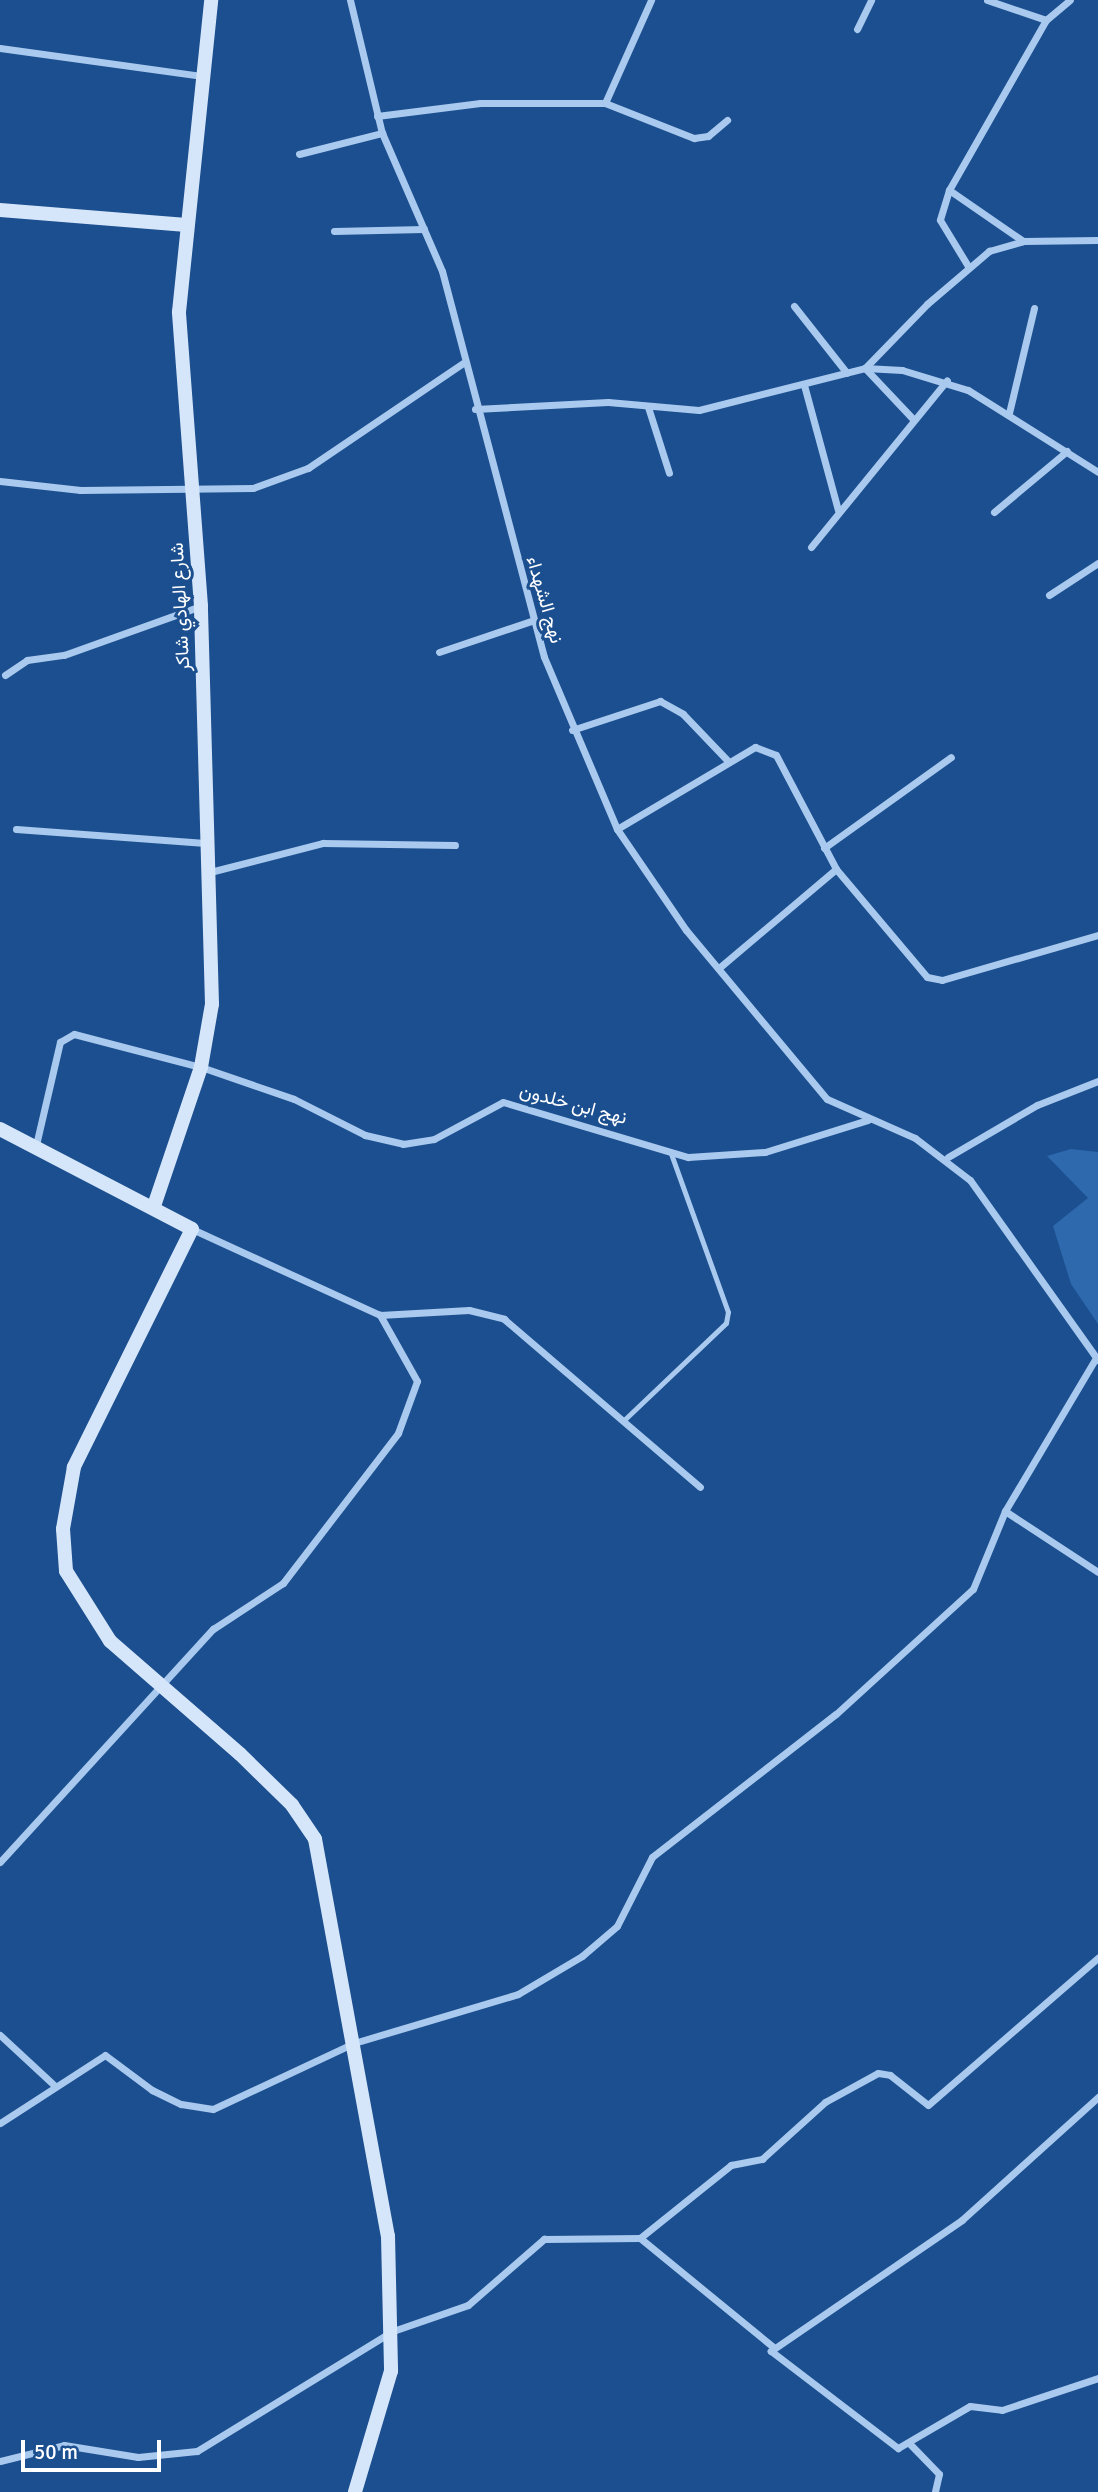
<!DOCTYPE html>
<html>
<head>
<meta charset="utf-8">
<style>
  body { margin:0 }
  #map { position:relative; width:1098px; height:2492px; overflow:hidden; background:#1b4f8f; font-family:Signika,Vazirmatn,sans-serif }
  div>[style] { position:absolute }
  .green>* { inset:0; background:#2e69ad }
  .lane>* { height:5px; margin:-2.5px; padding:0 2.5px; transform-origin:2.5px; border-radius:2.5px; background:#a9c9ee }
  .street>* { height:7px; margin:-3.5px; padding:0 3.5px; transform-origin:3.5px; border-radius:3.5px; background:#a9c9ee }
  .secondary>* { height:14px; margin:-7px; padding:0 7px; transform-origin:7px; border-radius:7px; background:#d6e6fa }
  span { translate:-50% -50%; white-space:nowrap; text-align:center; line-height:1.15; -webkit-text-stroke:6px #1b4f8f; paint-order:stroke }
  .street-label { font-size:19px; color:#fff }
  .scale { position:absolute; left:21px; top:2440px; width:140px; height:32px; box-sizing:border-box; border:4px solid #fff; border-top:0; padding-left:9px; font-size:21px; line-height:24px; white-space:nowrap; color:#fff; -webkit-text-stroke:5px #1b4f8f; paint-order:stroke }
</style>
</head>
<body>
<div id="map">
  <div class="green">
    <i style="clip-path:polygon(1071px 1149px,1098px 1152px,1098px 1324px,1071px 1284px,1053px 1226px,1088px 1198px,1047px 1156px)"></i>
  </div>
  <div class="lane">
    <i style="left:623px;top:1421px;width:142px;rotate:-43.6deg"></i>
    <i style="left:726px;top:1323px;width:11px;rotate:-80deg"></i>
    <i style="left:728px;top:1312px;width:171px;rotate:-109.8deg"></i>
  </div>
  <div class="street">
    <i style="left:350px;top:0;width:137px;rotate:76.5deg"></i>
    <i style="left:382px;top:133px;width:150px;rotate:66.5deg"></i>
    <i style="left:442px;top:271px;width:399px;rotate:75.2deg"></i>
    <i style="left:544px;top:657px;width:187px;rotate:67deg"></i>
    <i style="left:617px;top:829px;width:122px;rotate:55.7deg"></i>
    <i style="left:686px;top:930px;width:220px;rotate:50.2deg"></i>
    <i style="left:827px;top:1099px;width:96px;rotate:23.9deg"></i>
    <i style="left:915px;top:1138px;width:69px;rotate:37.4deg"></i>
    <i style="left:970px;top:1180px;width:221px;rotate:54.6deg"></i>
    <i style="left:987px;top:0;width:62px;rotate:18.7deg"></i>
    <i style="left:857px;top:29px;width:32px;rotate:-64deg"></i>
    <i style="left:0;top:48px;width:203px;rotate:7.9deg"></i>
    <i style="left:605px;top:103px;width:96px;rotate:21.5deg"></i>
    <i style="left:694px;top:138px;width:14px;rotate:-8deg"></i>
    <i style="left:708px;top:136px;width:25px;rotate:-40deg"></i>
    <i style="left:377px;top:116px;width:104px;rotate:-7.2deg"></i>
    <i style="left:480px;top:103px;width:125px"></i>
    <i style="left:605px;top:103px;width:113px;rotate:-65.9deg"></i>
    <i style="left:299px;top:154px;width:86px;rotate:-14.2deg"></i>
    <i style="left:949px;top:190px;width:31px;rotate:107deg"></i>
    <i style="left:940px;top:220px;width:54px;rotate:58.7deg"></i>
    <i style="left:334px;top:231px;width:90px;rotate:-1.3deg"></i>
    <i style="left:1023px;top:241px;width:90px;rotate:-145.4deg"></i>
    <i style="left:949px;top:190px;width:196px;rotate:-60.3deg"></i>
    <i style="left:1046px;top:20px;width:31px;rotate:-40deg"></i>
    <i style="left:794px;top:306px;width:85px;rotate:51.7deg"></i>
    <i style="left:804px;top:385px;width:130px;rotate:74.8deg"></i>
    <i style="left:648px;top:407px;width:69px;rotate:72.3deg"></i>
    <i style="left:475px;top:409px;width:133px;rotate:-3deg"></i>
    <i style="left:608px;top:402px;width:91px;rotate:5deg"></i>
    <i style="left:699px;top:410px;width:171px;rotate:-14.2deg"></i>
    <i style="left:865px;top:368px;width:37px;rotate:3deg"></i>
    <i style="left:902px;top:370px;width:69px;rotate:16.9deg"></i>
    <i style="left:968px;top:390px;width:154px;rotate:32.2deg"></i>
    <i style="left:1009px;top:413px;width:108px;rotate:-76.6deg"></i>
    <i style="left:913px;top:419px;width:70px;rotate:-133.3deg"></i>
    <i style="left:865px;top:368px;width:89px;rotate:-45.9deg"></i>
    <i style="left:927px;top:304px;width:82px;rotate:-40.5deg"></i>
    <i style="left:989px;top:251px;width:35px;rotate:-16deg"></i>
    <i style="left:1023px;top:241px;width:75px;rotate:-0.8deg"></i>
    <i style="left:0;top:481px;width:81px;rotate:6.4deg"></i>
    <i style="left:80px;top:490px;width:173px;rotate:-0.7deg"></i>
    <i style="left:253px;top:488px;width:59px;rotate:-20deg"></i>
    <i style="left:308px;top:468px;width:187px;rotate:-34.1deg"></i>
    <i style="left:994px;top:512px;width:95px;rotate:-39.9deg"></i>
    <i style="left:811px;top:547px;width:215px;rotate:-50.8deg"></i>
    <i style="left:1049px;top:595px;width:59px;rotate:-33.1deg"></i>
    <i style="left:439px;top:652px;width:100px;rotate:-18.6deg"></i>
    <i style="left:5px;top:675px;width:27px;rotate:-34deg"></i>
    <i style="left:27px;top:660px;width:37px;rotate:-8deg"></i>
    <i style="left:64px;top:655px;width:145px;rotate:-19.7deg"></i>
    <i style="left:572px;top:730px;width:93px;rotate:-18.2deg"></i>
    <i style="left:660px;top:701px;width:26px;rotate:29deg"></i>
    <i style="left:683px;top:714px;width:64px;rotate:46.3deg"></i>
    <i style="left:16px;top:829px;width:193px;rotate:4.2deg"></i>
    <i style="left:617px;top:829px;width:161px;rotate:-30.7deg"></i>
    <i style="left:755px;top:747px;width:22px;rotate:21deg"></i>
    <i style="left:776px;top:755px;width:129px;rotate:62.2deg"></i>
    <i style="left:836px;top:869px;width:153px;rotate:139.8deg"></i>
    <i style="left:824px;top:848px;width:156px;rotate:-35.6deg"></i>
    <i style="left:836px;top:869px;width:141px;rotate:49.9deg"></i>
    <i style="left:927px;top:977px;width:15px;rotate:11deg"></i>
    <i style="left:942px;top:980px;width:162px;rotate:-16.1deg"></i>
    <i style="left:210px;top:872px;width:117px;rotate:-14.4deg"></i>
    <i style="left:323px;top:843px;width:132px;rotate:0.9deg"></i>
    <i style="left:36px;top:1145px;width:106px;rotate:-76.9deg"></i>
    <i style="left:60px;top:1042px;width:16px;rotate:-30deg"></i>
    <i style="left:74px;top:1034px;width:131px;rotate:14.6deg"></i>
    <i style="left:201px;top:1067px;width:98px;rotate:19deg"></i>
    <i style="left:294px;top:1099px;width:80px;rotate:26.9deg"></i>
    <i style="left:365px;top:1135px;width:39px;rotate:13deg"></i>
    <i style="left:403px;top:1144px;width:31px;rotate:-9deg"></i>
    <i style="left:434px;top:1139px;width:78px;rotate:-28.2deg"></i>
    <i style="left:503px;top:1102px;width:193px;rotate:16.6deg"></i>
    <i style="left:688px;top:1157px;width:77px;rotate:-3.7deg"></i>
    <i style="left:765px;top:1152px;width:108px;rotate:-17.3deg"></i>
    <i style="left:948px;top:1157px;width:103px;rotate:-30.3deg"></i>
    <i style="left:1037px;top:1105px;width:66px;rotate:-21.5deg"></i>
    <i style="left:192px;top:1229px;width:207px;rotate:24.6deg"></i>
    <i style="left:380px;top:1315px;width:89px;rotate:-3.2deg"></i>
    <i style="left:469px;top:1310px;width:36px;rotate:14deg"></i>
    <i style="left:504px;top:1319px;width:258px;rotate:40.6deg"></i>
    <i style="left:1005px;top:1511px;width:111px;rotate:33.3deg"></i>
    <i style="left:0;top:1862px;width:316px;rotate:-47.6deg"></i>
    <i style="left:213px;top:1629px;width:84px;rotate:-33.3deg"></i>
    <i style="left:283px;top:1583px;width:189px;rotate:-52.5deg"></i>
    <i style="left:398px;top:1433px;width:55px;rotate:-69.9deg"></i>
    <i style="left:417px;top:1381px;width:76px;rotate:-119.3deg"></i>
    <i style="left:0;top:2035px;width:75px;rotate:42.8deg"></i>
    <i style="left:1098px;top:2097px;width:183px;rotate:137.9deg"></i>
    <i style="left:962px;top:2220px;width:232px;rotate:145.6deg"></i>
    <i style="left:771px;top:2351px;width:160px;rotate:37.4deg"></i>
    <i style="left:898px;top:2448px;width:83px;rotate:-30.3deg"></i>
    <i style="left:970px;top:2406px;width:32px;rotate:7deg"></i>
    <i style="left:1002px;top:2410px;width:101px;rotate:-18.4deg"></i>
    <i style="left:0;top:2123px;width:125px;rotate:-32.9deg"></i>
    <i style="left:105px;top:2055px;width:59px;rotate:36.7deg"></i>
    <i style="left:152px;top:2090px;width:32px;rotate:26deg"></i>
    <i style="left:181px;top:2104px;width:32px;rotate:9deg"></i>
    <i style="left:213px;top:2109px;width:156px;rotate:-25.1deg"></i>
    <i style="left:354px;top:2043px;width:171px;rotate:-16.6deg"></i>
    <i style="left:518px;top:1994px;width:74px;rotate:-30.7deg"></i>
    <i style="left:582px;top:1956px;width:46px;rotate:-40.6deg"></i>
    <i style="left:617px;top:1926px;width:77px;rotate:-63.1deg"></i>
    <i style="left:652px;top:1857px;width:233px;rotate:-37.9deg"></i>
    <i style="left:836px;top:1714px;width:185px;rotate:-42.4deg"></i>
    <i style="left:973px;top:1589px;width:84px;rotate:-67.7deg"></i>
    <i style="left:1005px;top:1511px;width:178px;rotate:-59.3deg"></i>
    <i style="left:640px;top:2238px;width:117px;rotate:-38.7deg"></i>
    <i style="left:731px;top:2165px;width:32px;rotate:-11deg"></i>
    <i style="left:762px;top:2159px;width:85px;rotate:-42.1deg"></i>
    <i style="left:825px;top:2102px;width:60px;rotate:-28.7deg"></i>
    <i style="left:878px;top:2073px;width:12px;rotate:9deg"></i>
    <i style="left:890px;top:2075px;width:48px;rotate:38.3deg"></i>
    <i style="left:928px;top:2105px;width:225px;rotate:-40.9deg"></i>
    <i style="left:909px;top:2443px;width:43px;rotate:45.9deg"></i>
    <i style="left:939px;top:2474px;width:18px;rotate:103deg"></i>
    <i style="left:0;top:2461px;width:66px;rotate:-14deg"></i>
    <i style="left:64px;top:2445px;width:75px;rotate:9.2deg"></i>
    <i style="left:138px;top:2457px;width:59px;rotate:-5.8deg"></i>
    <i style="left:197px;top:2451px;width:230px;rotate:-31.5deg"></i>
    <i style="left:393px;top:2331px;width:79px;rotate:-19.1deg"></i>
    <i style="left:468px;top:2305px;width:101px;rotate:-41deg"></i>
    <i style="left:544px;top:2239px;width:96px;rotate:-0.6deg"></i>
    <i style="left:640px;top:2238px;width:171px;rotate:39.3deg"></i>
  </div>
  <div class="secondary">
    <i style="left:0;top:210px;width:187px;rotate:4.6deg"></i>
    <i style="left:0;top:1129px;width:216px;rotate:27.5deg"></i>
    <i style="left:192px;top:1229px;width:266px;rotate:116.4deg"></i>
    <i style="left:74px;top:1467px;width:63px;rotate:100.1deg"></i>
    <i style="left:63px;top:1529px;width:42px;rotate:85.9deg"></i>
    <i style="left:66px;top:1571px;width:83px;rotate:57.8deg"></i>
    <i style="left:110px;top:1641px;width:172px;rotate:41deg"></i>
    <i style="left:240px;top:1754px;width:73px;rotate:44.4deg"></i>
    <i style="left:292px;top:1805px;width:41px;rotate:55.9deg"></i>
    <i style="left:315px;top:1839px;width:404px;rotate:79.6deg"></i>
    <i style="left:388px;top:2236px;width:135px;rotate:88.7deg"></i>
    <i style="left:391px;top:2371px;width:126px;rotate:106.6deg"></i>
    <i style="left:154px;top:1206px;width:147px;rotate:-71.3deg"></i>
    <i style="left:201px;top:1067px;width:64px;rotate:-80.1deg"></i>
    <i style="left:212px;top:1004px;width:398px;rotate:-91.6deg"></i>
    <i style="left:201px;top:606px;width:295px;rotate:-94.3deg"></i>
    <i style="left:179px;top:312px;width:314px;rotate:-84.1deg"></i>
  </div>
  <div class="street-label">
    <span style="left:544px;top:600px;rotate:74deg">نهج الشهداء</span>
    <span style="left:181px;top:607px;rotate:-93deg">شارع الهادي شاكر</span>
    <span style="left:573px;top:1105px;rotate:15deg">نهج ابن خلدون</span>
  </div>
  <div class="scale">50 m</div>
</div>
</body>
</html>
